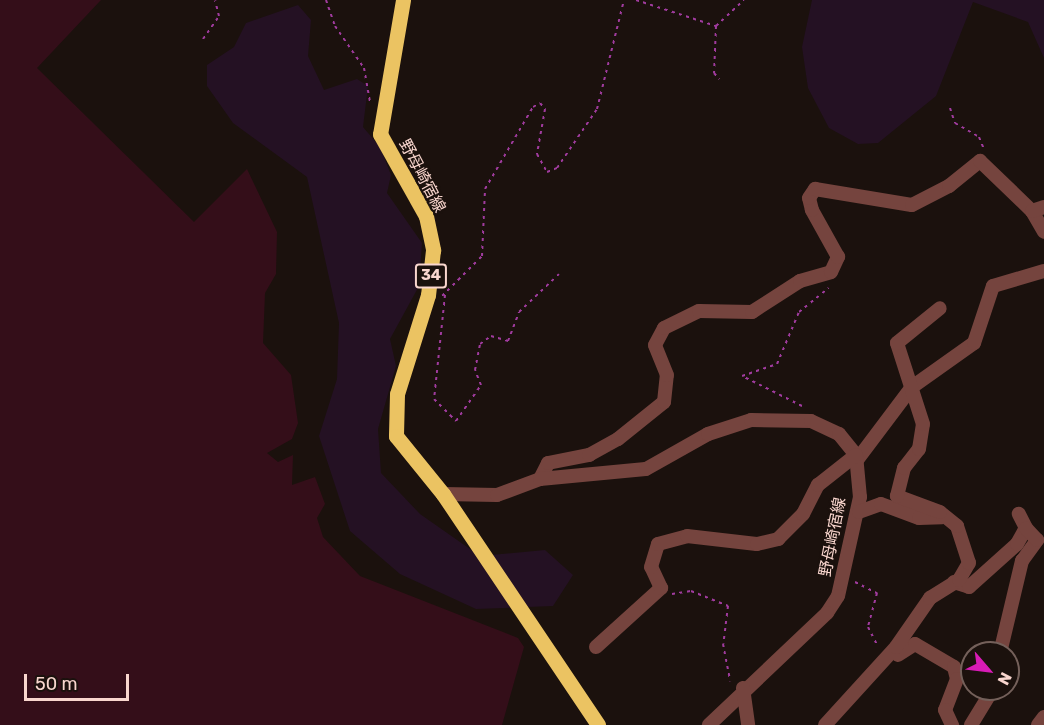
<!DOCTYPE html>
<html>
<head>
<meta charset="utf-8">
<style>
  body { margin:0 }
  #map { position:relative; width:1044px; height:725px; overflow:hidden; background:#1b110d; font-family:Rubik,"Noto Sans JP",sans-serif }
  div>[style] { position:absolute }
  .green>* { inset:0; background:#241123 }
  .water>* { inset:0; background:#340e19 }
  .path>* { height:2px; margin-top:-1px; transform-origin:0; background:repeating-linear-gradient(90deg,#a03b9e 0 3px,transparent 0 7.5px) }
  .minor>* { height:14px; margin:-7px; padding:0 7px; transform-origin:7px; border-radius:7px; background:#75443e }
  .major>* { height:15px; margin:-7.5px; padding:0 7.5px; transform-origin:7.5px; border-radius:7.5px; background:#ebc362 }
  span { translate:-50% -50%; white-space:nowrap; text-align:center; line-height:1.15; -webkit-text-stroke:4.5px #1b110d; paint-order:stroke }
  .shield-label span { padding:2px 4px; background:#1b110d; border:2px solid; border-radius:4px; -webkit-text-stroke-width:0 }
  .shield-label { font-size:15px; color:#f9d6ce; font-weight:700 }
  .street-label { font-size:16px; color:#f9d6ce }
  .north { position:absolute; left:960px; top:641px; width:60px; height:60px; box-sizing:border-box; background:#1b110d; border:2px solid #74605a; border-radius:50%; rotate:118deg; font-size:16px; font-weight:700; line-height:24px; text-align:center; color:#f9d6ce }
  .north::after { content:''; display:block; margin:auto; width:21px; height:27px; background:#d81bb6; clip-path:polygon(50% 0,100% 100%,50% 72%,0 100%) }
  .scale { position:absolute; left:24px; top:674px; width:105px; height:27px; box-sizing:border-box; border:3px solid #f9d6ce; border-top:0; padding-left:8px; font-size:18px; line-height:21px; white-space:nowrap; color:#f9d6ce; -webkit-text-stroke:4px #1b110d; paint-order:stroke }
</style>
</head>
<body>
<div id="map">
  <div class="green">
    <i style="clip-path:polygon(812px 0,1044px 0,1044px 58px,1028px 22px,973px 2px,936px 96px,878px 143px,858px 144px,829px 128px,808px 88px,802px 47px)"></i>
    <i style="clip-path:polygon(298px 5px,311px 20px,308px 56px,324px 90px,357px 79px,368px 86px,363px 127px,380px 147px,391px 175px,387px 193px,422px 243px,419px 286px,390px 339px,396px 366px,378px 429px,381px 473px,420px 514px,480px 556px,545px 550px,573px 575px,553px 606px,476px 609px,400px 574px,350px 531px,319px 436px,337px 379px,339px 323px,307px 177px,233px 123px,207px 86px,207px 65px,234px 47px,246px 23px)"></i>
  </div>
  <div class="water">
    <i style="clip-path:polygon(0 0,101px 0,37px 68px,194px 222px,247px 169px,277px 232px,276px 274px,265px 293px,263px 343px,291px 375px,298px 423px,292px 439px,267px 453px,278px 462px,293px 455px,292px 485px,315px 477px,325px 504px,317px 518px,323px 537px,360px 576px,518px 638px,524px 647px,502px 725px,0 725px)"></i>
  </div>
  <div class="path">
    <i style="left:326px;top:0;width:28px;rotate:71deg"></i>
    <i style="left:335px;top:26px;width:51px;rotate:55.4deg"></i>
    <i style="left:364px;top:68px;width:36px;rotate:80deg"></i>
    <i style="left:636px;top:0;width:84px;rotate:18deg"></i>
    <i style="left:716px;top:26px;width:38px;rotate:-43deg"></i>
    <i style="left:716px;top:26px;width:47px;rotate:92.4deg"></i>
    <i style="left:714px;top:73px;width:8px;rotate:50deg"></i>
    <i style="left:203px;top:39px;width:28px;rotate:-55deg"></i>
    <i style="left:219px;top:16px;width:16px;rotate:-104deg"></i>
    <i style="left:950px;top:108px;width:16px;rotate:72deg"></i>
    <i style="left:955px;top:123px;width:28px;rotate:30deg"></i>
    <i style="left:979px;top:137px;width:11px;rotate:68deg"></i>
    <i style="left:445px;top:295px;width:105px;rotate:96deg"></i>
    <i style="left:434px;top:399px;width:31px;rotate:45deg"></i>
    <i style="left:456px;top:421px;width:44px;rotate:-55.2deg"></i>
    <i style="left:481px;top:385px;width:16px;rotate:-112deg"></i>
    <i style="left:475px;top:370px;width:26px;rotate:-79deg"></i>
    <i style="left:480px;top:344px;width:14px;rotate:-36deg"></i>
    <i style="left:491px;top:336px;width:18px;rotate:16deg"></i>
    <i style="left:508px;top:341px;width:31px;rotate:-69deg"></i>
    <i style="left:519px;top:312px;width:55px;rotate:-43.5deg"></i>
    <i style="left:442px;top:296px;width:57px;rotate:-45deg"></i>
    <i style="left:482px;top:256px;width:67px;rotate:-87.4deg"></i>
    <i style="left:485px;top:189px;width:95px;rotate:-59.7deg"></i>
    <i style="left:533px;top:107px;width:8px;rotate:-30deg"></i>
    <i style="left:540px;top:103px;width:8px;rotate:50deg"></i>
    <i style="left:545px;top:109px;width:46px;rotate:100.1deg"></i>
    <i style="left:537px;top:154px;width:21px;rotate:61deg"></i>
    <i style="left:547px;top:172px;width:11px;rotate:-22deg"></i>
    <i style="left:557px;top:168px;width:71px;rotate:-55.9deg"></i>
    <i style="left:597px;top:109px;width:112px;rotate:-76.1deg"></i>
    <i style="left:802px;top:406px;width:67px;rotate:-153.4deg"></i>
    <i style="left:742px;top:376px;width:37px;rotate:-19deg"></i>
    <i style="left:777px;top:364px;width:56px;rotate:-67.1deg"></i>
    <i style="left:799px;top:312px;width:38px;rotate:-39deg"></i>
    <i style="left:855px;top:582px;width:25px;rotate:27deg"></i>
    <i style="left:877px;top:593px;width:35px;rotate:105deg"></i>
    <i style="left:868px;top:627px;width:22px;rotate:63deg"></i>
    <i style="left:672px;top:594px;width:19px;rotate:-9deg"></i>
    <i style="left:691px;top:591px;width:40px;rotate:22deg"></i>
    <i style="left:728px;top:606px;width:38px;rotate:97deg"></i>
    <i style="left:723px;top:644px;width:38px;rotate:79deg"></i>
  </div>
  <div class="minor">
    <i style="left:1032px;top:211px;width:24px;rotate:60deg"></i>
    <i style="left:857px;top:460px;width:91px;rotate:-53deg"></i>
    <i style="left:912px;top:387px;width:76px;rotate:-35.4deg"></i>
    <i style="left:974px;top:343px;width:60px;rotate:-71.6deg"></i>
    <i style="left:993px;top:286px;width:53px;rotate:-16.4deg"></i>
    <i style="left:540px;top:479px;width:18px;rotate:-63deg"></i>
    <i style="left:548px;top:463px;width:42px;rotate:-11deg"></i>
    <i style="left:589px;top:455px;width:33px;rotate:-29deg"></i>
    <i style="left:618px;top:439px;width:59px;rotate:-38.8deg"></i>
    <i style="left:664px;top:402px;width:27px;rotate:-84deg"></i>
    <i style="left:667px;top:375px;width:32px;rotate:-112deg"></i>
    <i style="left:655px;top:345px;width:19px;rotate:-62deg"></i>
    <i style="left:664px;top:328px;width:39px;rotate:-26deg"></i>
    <i style="left:699px;top:311px;width:53px;rotate:1.1deg"></i>
    <i style="left:752px;top:312px;width:57px;rotate:-32.9deg"></i>
    <i style="left:800px;top:281px;width:32px;rotate:-16deg"></i>
    <i style="left:831px;top:272px;width:17px;rotate:-65deg"></i>
    <i style="left:838px;top:257px;width:54px;rotate:-119deg"></i>
    <i style="left:812px;top:210px;width:12px;rotate:-104deg"></i>
    <i style="left:809px;top:198px;width:11px;rotate:-56deg"></i>
    <i style="left:815px;top:189px;width:98px;rotate:9.4deg"></i>
    <i style="left:912px;top:205px;width:42px;rotate:-27.2deg"></i>
    <i style="left:949px;top:186px;width:40px;rotate:-39deg"></i>
    <i style="left:980px;top:161px;width:72px;rotate:43.9deg"></i>
    <i style="left:1032px;top:211px;width:13px;rotate:-18deg"></i>
    <i style="left:443px;top:494px;width:54px;rotate:1.1deg"></i>
    <i style="left:497px;top:495px;width:46px;rotate:-20.4deg"></i>
    <i style="left:540px;top:479px;width:106px;rotate:-5.4deg"></i>
    <i style="left:646px;top:469px;width:71px;rotate:-29.4deg"></i>
    <i style="left:708px;top:434px;width:45px;rotate:-18deg"></i>
    <i style="left:751px;top:420px;width:60px;rotate:1deg"></i>
    <i style="left:811px;top:421px;width:31px;rotate:25deg"></i>
    <i style="left:839px;top:434px;width:27px;rotate:51deg"></i>
    <i style="left:856px;top:455px;width:42px;rotate:84.6deg"></i>
    <i style="left:860px;top:497px;width:101px;rotate:102.5deg"></i>
    <i style="left:838px;top:596px;width:20px;rotate:123deg"></i>
    <i style="left:827px;top:613px;width:163px;rotate:136.5deg"></i>
    <i style="left:859px;top:512px;width:23px;rotate:-20deg"></i>
    <i style="left:881px;top:504px;width:40px;rotate:20.2deg"></i>
    <i style="left:919px;top:518px;width:23px;rotate:-2deg"></i>
    <i style="left:954px;top:582px;width:16px;rotate:18deg"></i>
    <i style="left:969px;top:587px;width:64px;rotate:-41.9deg"></i>
    <i style="left:1017px;top:544px;width:18px;rotate:-61deg"></i>
    <i style="left:1026px;top:528px;width:16px;rotate:-117deg"></i>
    <i style="left:596px;top:647px;width:88px;rotate:-42.2deg"></i>
    <i style="left:661px;top:588px;width:23px;rotate:-115deg"></i>
    <i style="left:651px;top:567px;width:24px;rotate:-73deg"></i>
    <i style="left:658px;top:544px;width:30px;rotate:-15deg"></i>
    <i style="left:687px;top:536px;width:70px;rotate:6.5deg"></i>
    <i style="left:757px;top:544px;width:22px;rotate:-13deg"></i>
    <i style="left:778px;top:539px;width:35px;rotate:-45deg"></i>
    <i style="left:803px;top:514px;width:33px;rotate:-63deg"></i>
    <i style="left:818px;top:485px;width:48px;rotate:-38.3deg"></i>
    <i style="left:1000px;top:653px;width:95px;rotate:-76.6deg"></i>
    <i style="left:1022px;top:561px;width:26px;rotate:-54deg"></i>
    <i style="left:1037px;top:540px;width:16px;rotate:-133deg"></i>
    <i style="left:898px;top:655px;width:20px;rotate:-33deg"></i>
    <i style="left:915px;top:644px;width:45px;rotate:30.5deg"></i>
    <i style="left:954px;top:667px;width:12px;rotate:76deg"></i>
    <i style="left:957px;top:679px;width:33px;rotate:111deg"></i>
    <i style="left:945px;top:710px;width:17px;rotate:65deg"></i>
    <i style="left:743px;top:688px;width:37px;rotate:82deg"></i>
    <i style="left:825px;top:725px;width:105px;rotate:-47.7deg"></i>
    <i style="left:896px;top:647px;width:60px;rotate:-55.2deg"></i>
    <i style="left:930px;top:598px;width:34px;rotate:-32deg"></i>
    <i style="left:959px;top:580px;width:20px;rotate:-60deg"></i>
    <i style="left:969px;top:563px;width:39px;rotate:-108deg"></i>
    <i style="left:957px;top:526px;width:22px;rotate:-141deg"></i>
    <i style="left:940px;top:512px;width:46px;rotate:-159.6deg"></i>
    <i style="left:897px;top:496px;width:29px;rotate:-76deg"></i>
    <i style="left:904px;top:468px;width:24px;rotate:-52deg"></i>
    <i style="left:919px;top:449px;width:25px;rotate:-81deg"></i>
    <i style="left:923px;top:424px;width:85px;rotate:-107.8deg"></i>
    <i style="left:897px;top:343px;width:55px;rotate:-39.1deg"></i>
    <i style="left:971px;top:725px;width:42px;rotate:-58.6deg"></i>
    <i style="left:1038px;top:725px;width:10px;rotate:-53deg"></i>
  </div>
  <div class="major">
    <i style="left:403px;top:0;width:136px;rotate:99.7deg"></i>
    <i style="left:380px;top:134px;width:94px;rotate:60.7deg"></i>
    <i style="left:426px;top:216px;width:35px;rotate:78deg"></i>
    <i style="left:433px;top:250px;width:45px;rotate:96.3deg"></i>
    <i style="left:428px;top:295px;width:104px;rotate:107.4deg"></i>
    <i style="left:397px;top:394px;width:42px;rotate:91.4deg"></i>
    <i style="left:396px;top:436px;width:75px;rotate:51deg"></i>
    <i style="left:443px;top:494px;width:278px;rotate:56.1deg"></i>
  </div>
  <div class="shield-label">
    <span style="left:431px;top:276px">34</span>
  </div>
  <div class="street-label">
    <span style="left:422px;top:176px;rotate:62deg">野母崎宿線</span>
    <span style="left:833px;top:537px;rotate:-79deg">野母崎宿線</span>
  </div>
  <div class="north">N</div>
  <div class="scale">50 m</div>
</div>
</body>
</html>
